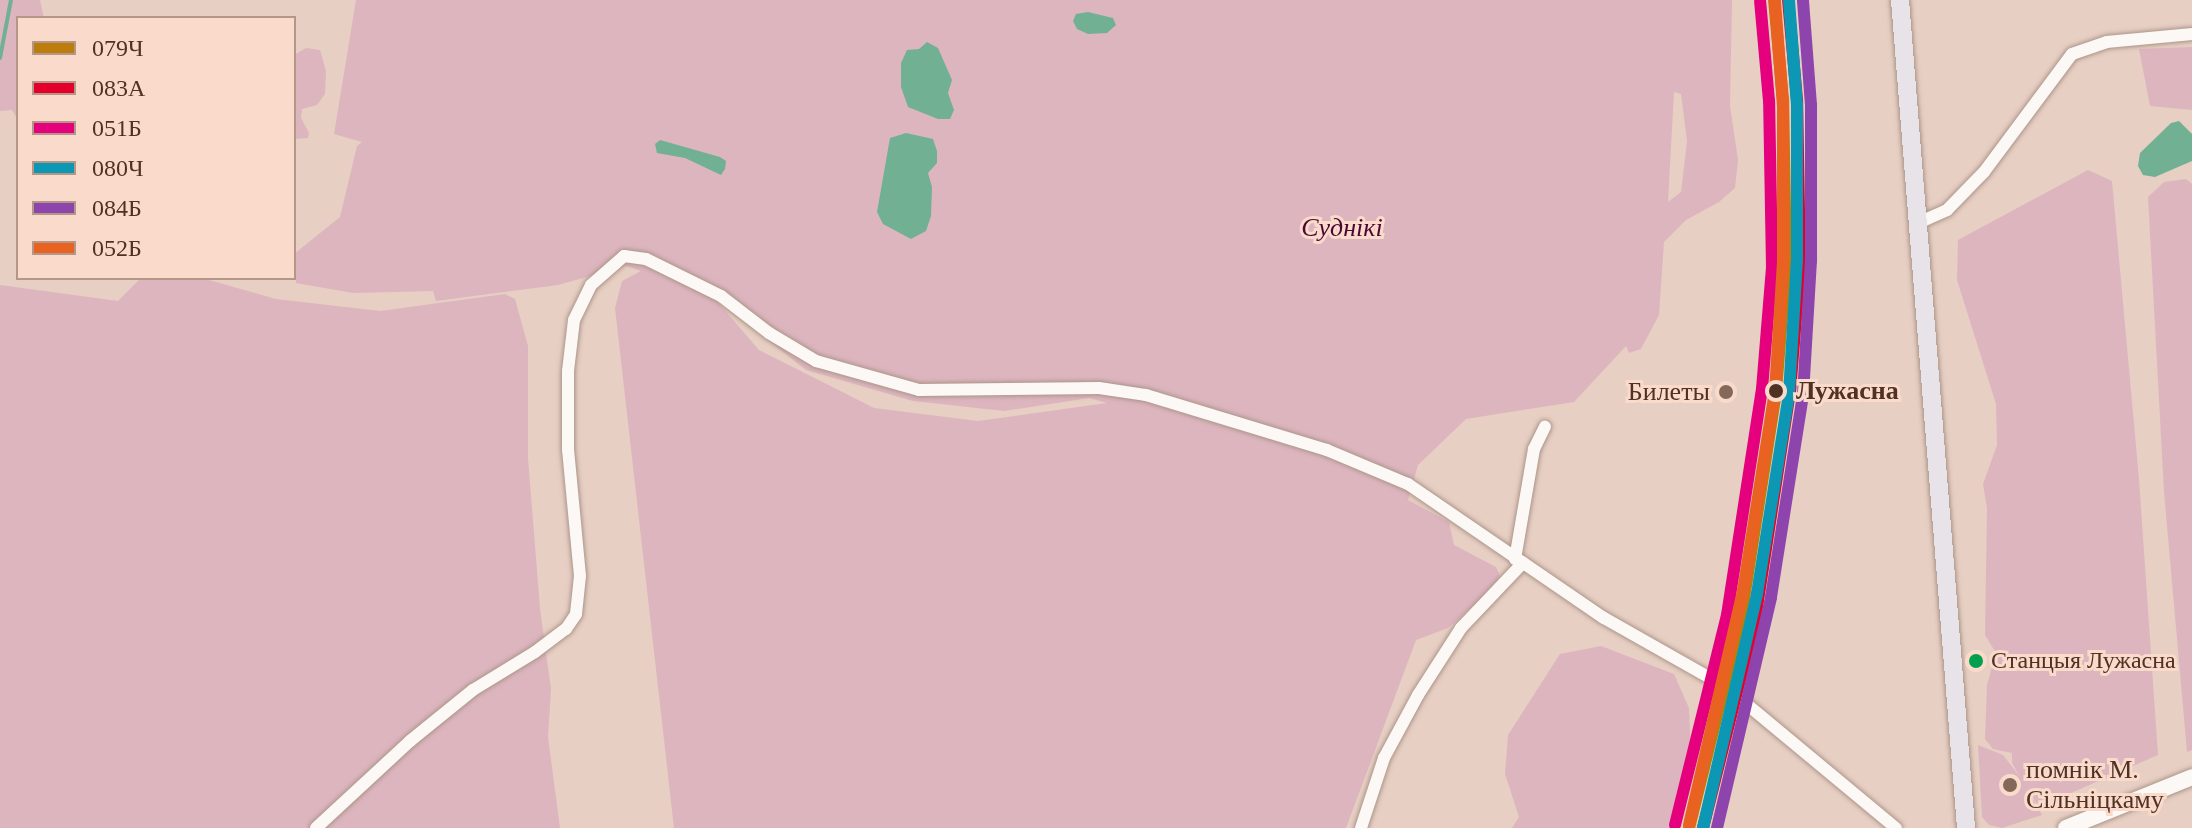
<!DOCTYPE html>
<html>
<head>
<meta charset="utf-8">
<style>
  body { margin:0 }
  #map { position:relative; width:2192px; height:828px; overflow:hidden; background:#e7cfc3; font-family:"Times New Roman",serif }
  div>[style] { position:absolute }
  .green>* { inset:0; background:#ddb5bf }
  .water>* { inset:0; background:#72b093 }
  .stream>* { height:4px; margin:-2px; padding:0 2px; transform-origin:2px; border-radius:2px; background:#72b093 }
  .roads { filter:drop-shadow(0 0 2px #ac9589) drop-shadow(0 0 2px #ac9589) }
  .minor>* { height:12px; margin:-6px; padding:0 6px; transform-origin:6px; border-radius:6px; background:#fbf8f6 }
  .secondary>* { height:16px; margin:-8px; padding:0 8px; transform-origin:8px; border-radius:8px; background:#fbf8f6 }
  .primary>* { height:18px; margin:-9px; padding:0 9px; transform-origin:9px; border-radius:9px; background:#e8e3e8 }
  .rail>* { height:7px; margin-top:-3.5px; transform-origin:0; background:repeating-linear-gradient(90deg,#f9dacb 0 12px,#c8c1bd 0 24px); box-sizing:border-box; border-block:2px solid #c8c1bd }
  .rail-1>* { height:12px; margin:-6px; padding:0 6px; transform-origin:6px; border-radius:6px; background:#bc7d0c }
  .rail-2>* { height:12px; margin:-6px; padding:0 6px; transform-origin:6px; border-radius:6px; background:#e4002b }
  .rail-3>* { height:12px; margin:-6px; padding:0 6px; transform-origin:6px; border-radius:6px; background:#e5007d }
  .rail-4>* { height:12px; margin:-6px; padding:0 6px; transform-origin:6px; border-radius:6px; background:#0c97b4 }
  .rail-5>* { height:12px; margin:-6px; padding:0 6px; transform-origin:6px; border-radius:6px; background:#8e44ad }
  .rail-6>* { height:12px; margin:-6px; padding:0 6px; transform-origin:6px; border-radius:6px; background:#ea6222 }
  .dots>* { width:22px; height:22px; translate:-50% -50%; box-sizing:border-box; border:4px solid #f9dacb; border-radius:50% }
  span { translate:-50% -50%; white-space:nowrap; text-align:center; line-height:1.15; -webkit-text-stroke:6px #f9dacb; paint-order:stroke }
  .bus-label { font-size:24px; color:#4f3223 }
  .left { translate:0 -50%; text-align:left }
  .park-label { font-size:26px; color:#4b0734; font-style:italic }
  .stop-label { font-size:26px; color:#4f3223; font-weight:700 }
  .poi-label { font-size:26px; color:#4f3223 }
  .right { translate:-100% -50%; text-align:right }
  .legend { position:absolute; left:16px; top:16px; width:280px; height:264px; box-sizing:border-box; background:#f9dacb; border:2px solid #b59788; margin:0; padding:10px 14px; list-style:none; font-size:24px; color:#4f3223 }
  .legend li { display:flex; align-items:center; gap:16px; height:40px }
  .legend b { width:40px; border:2px solid #b59788 }
</style>
</head>
<body>
<div id="map">
  <div class="green">
    <i style="clip-path:polygon(0 0,40px 0,44px 18px,18px 18px,18px 120px,12px 110px,0 111px)"></i>
    <i style="clip-path:polygon(evenodd,356px 0,1732px 0,1730px 106px,1738px 160px,1735px 188px,1719px 202px,1686px 220px,1664px 242px,1659px 315px,1641px 349px,1629px 353px,1626px 346px,1574px 402px,1466px 419px,1418px 465px,1408px 500px,1449px 522px,1454px 545px,1496px 567px,1500px 576px,1493px 588px,1448px 628px,1416px 640px,1346px 828px,674px 828px,615px 308px,622px 281px,641px 271px,626px 266px,558px 285px,436px 301px,433px 291px,353px 293px,296px 283px,294px 254px,340px 217px,357px 146px,362px 142px,334px 134px,356px 0,1674px 92px,1681px 94px,1687px 141px,1681px 192px,1668px 202px,1674px 92px,356px 0,716px 300px,806px 370px,913px 401px,1004px 411px,1089px 398px,1107px 403px,978px 421px,874px 408px,759px 350px,716px 300px)"></i>
    <i style="clip-path:polygon(2192px 47px,2192px 110px,2150px 106px,2139px 49px)"></i>
    <i style="clip-path:polygon(306px 48px,320px 50px,326px 71px,325px 94px,317px 105px,302px 109px,301px 118px,309px 133px,308px 138px,294px 139px,294px 55px)"></i>
    <i style="clip-path:polygon(2088px 170px,2112px 181px,2139px 479px,2158px 755px,2039px 807px,2026px 787px,2042px 815px,2002px 828px,1989px 825px,1982px 817px,1978px 745px,2003px 755px,2020px 777px,2012px 763px,2012px 753px,1993px 749px,1985px 739px,1987px 685px,1996px 653px,1985px 635px,1987px 508px,1983px 484px,1997px 445px,1996px 404px,1957px 280px,1958px 240px)"></i>
    <i style="clip-path:polygon(2186px 179px,2192px 184px,2192px 750px,2187px 752px,2164px 492px,2148px 197px,2164px 182px)"></i>
    <i style="clip-path:polygon(141px 278px,202px 278px,276px 299px,380px 311px,505px 294px,515px 299px,528px 346px,528px 458px,540px 608px,551px 689px,548px 737px,560px 828px,0 828px,0 285px,118px 301px)"></i>
    <i style="clip-path:polygon(1601px 646px,1674px 674px,1689px 708px,1691px 758px,1674px 828px,1512px 828px,1519px 817px,1505px 774px,1508px 735px,1560px 654px)"></i>
  </div>
  <div class="water">
    <i style="clip-path:polygon(1088px 12px,1113px 18px,1116px 25px,1107px 33px,1088px 34px,1077px 29px,1073px 21px,1076px 14px)"></i>
    <i style="clip-path:polygon(927px 42px,938px 48px,952px 80px,948px 93px,954px 110px,950px 119px,938px 119px,908px 107px,901px 87px,901px 63px,907px 50px,919px 49px)"></i>
    <i style="clip-path:polygon(2179px 121px,2192px 134px,2192px 161px,2155px 177px,2143px 175px,2138px 166px,2140px 153px,2171px 123px)"></i>
    <i style="clip-path:polygon(906px 133px,933px 139px,937px 151px,937px 163px,928px 173px,932px 187px,931px 216px,926px 231px,911px 239px,883px 224px,877px 212px,890px 138px)"></i>
    <i style="clip-path:polygon(660px 140px,720px 157px,726px 161px,725px 169px,721px 175px,685px 158px,657px 153px,655px 144px)"></i>
  </div>
  <div class="stream">
    <i style="left:0;top:58px;width:59px;rotate:-79.3deg"></i>
  </div>
  <div class="roads">
    <div class="minor">
      <i style="left:1918px;top:223px;width:32px;rotate:-24deg"></i>
      <i style="left:1947px;top:210px;width:53px;rotate:-45.8deg"></i>
      <i style="left:1984px;top:172px;width:147px;rotate:-53.3deg"></i>
      <i style="left:2072px;top:54px;width:37px;rotate:-19deg"></i>
      <i style="left:2107px;top:42px;width:85px;rotate:-5.4deg"></i>
      <i style="left:1515px;top:559px;width:112px;rotate:-80.2deg"></i>
      <i style="left:1534px;top:449px;width:25px;rotate:-64deg"></i>
      <i style="left:316px;top:828px;width:128px;rotate:-42.8deg"></i>
      <i style="left:410px;top:741px;width:81px;rotate:-39deg"></i>
      <i style="left:473px;top:690px;width:73px;rotate:-31.5deg"></i>
      <i style="left:535px;top:652px;width:39px;rotate:-37deg"></i>
      <i style="left:566px;top:629px;width:18px;rotate:-56deg"></i>
      <i style="left:576px;top:614px;width:38px;rotate:-84deg"></i>
      <i style="left:580px;top:576px;width:127px;rotate:-95.4deg"></i>
      <i style="left:568px;top:450px;width:79px;rotate:-90deg"></i>
      <i style="left:568px;top:371px;width:51px;rotate:-83.3deg"></i>
      <i style="left:574px;top:320px;width:39px;rotate:-64deg"></i>
      <i style="left:591px;top:285px;width:44px;rotate:-41.3deg"></i>
      <i style="left:624px;top:256px;width:22px;rotate:8deg"></i>
      <i style="left:646px;top:259px;width:84px;rotate:26.3deg"></i>
      <i style="left:721px;top:296px;width:61px;rotate:37.6deg"></i>
      <i style="left:769px;top:333px;width:55px;rotate:30.8deg"></i>
      <i style="left:816px;top:361px;width:107px;rotate:15.7deg"></i>
      <i style="left:919px;top:390px;width:180px;rotate:-0.6deg"></i>
      <i style="left:1099px;top:388px;width:48px;rotate:8.5deg"></i>
      <i style="left:1146px;top:395px;width:189px;rotate:16.9deg"></i>
      <i style="left:1327px;top:450px;width:88px;rotate:22.8deg"></i>
      <i style="left:1408px;top:484px;width:237px;rotate:34.4deg"></i>
      <i style="left:1604px;top:618px;width:140px;rotate:29.5deg"></i>
      <i style="left:1726px;top:687px;width:221px;rotate:39.7deg"></i>
      <i style="left:1361px;top:828px;width:74px;rotate:-71.8deg"></i>
      <i style="left:1384px;top:758px;width:72px;rotate:-61.6deg"></i>
      <i style="left:1418px;top:695px;width:80px;rotate:-57.3deg"></i>
      <i style="left:1461px;top:628px;width:90px;rotate:-46.4deg"></i>
    </div>
    <div class="secondary">
      <i style="left:2066px;top:828px;width:136px;rotate:-22deg"></i>
    </div>
    <div class="primary">
      <i style="left:1900px;top:0;width:831px;rotate:85.44deg"></i>
    </div>
  </div>
  <div class="rail">
    <i style="left:1717px;top:828px;width:256px;rotate:-76.9deg"></i>
    <i style="left:1775px;top:579px;width:181px;rotate:-81.4deg"></i>
    <i style="left:1802px;top:400px;width:157px;rotate:-86.7deg"></i>
    <i style="left:1811px;top:243px;width:191px;rotate:-90.6deg"></i>
    <i style="left:1809px;top:52px;width:52px;rotate:-97.7deg"></i>
  </div>
  <div class="rail-1">
    <i style="left:1689px;top:828px;width:216px;rotate:-76.1deg"></i>
    <i style="left:1741px;top:618px;width:230px;rotate:-81.2deg"></i>
    <i style="left:1776px;top:391px;width:124px;rotate:-85.4deg"></i>
    <i style="left:1786px;top:267px;width:167px;rotate:-91deg"></i>
    <i style="left:1783px;top:100px;width:100px;rotate:-95.1deg"></i>
  </div>
  <div class="rail-2">
    <i style="left:1703px;top:828px;width:214px;rotate:-76deg"></i>
    <i style="left:1755px;top:620px;width:231px;rotate:-81.3deg"></i>
    <i style="left:1790px;top:392px;width:125px;rotate:-85.4deg"></i>
    <i style="left:1800px;top:267px;width:167px;rotate:-91deg"></i>
    <i style="left:1797px;top:100px;width:100px;rotate:-95.1deg"></i>
  </div>
  <div class="rail-3">
    <i style="left:1675px;top:825px;width:216px;rotate:-76.1deg"></i>
    <i style="left:1727px;top:615px;width:229px;rotate:-81.2deg"></i>
    <i style="left:1762px;top:389px;width:122px;rotate:-85.3deg"></i>
    <i style="left:1772px;top:267px;width:166px;rotate:-91deg"></i>
    <i style="left:1769px;top:101px;width:100px;rotate:-95.1deg"></i>
  </div>
  <div class="rail-4">
    <i style="left:1703px;top:828px;width:240px;rotate:-77deg"></i>
    <i style="left:1757px;top:594px;width:203px;rotate:-80.9deg"></i>
    <i style="left:1789px;top:394px;width:133px;rotate:-86.6deg"></i>
    <i style="left:1797px;top:261px;width:156px;rotate:-90deg"></i>
    <i style="left:1797px;top:105px;width:105px;rotate:-94.4deg"></i>
  </div>
  <div class="rail-5">
    <i style="left:1717px;top:828px;width:237px;rotate:-76.8deg"></i>
    <i style="left:1771px;top:597px;width:205px;rotate:-81deg"></i>
    <i style="left:1803px;top:395px;width:134px;rotate:-86.6deg"></i>
    <i style="left:1811px;top:261px;width:156px;rotate:-90deg"></i>
    <i style="left:1811px;top:105px;width:105px;rotate:-94.4deg"></i>
  </div>
  <div class="rail-6">
    <i style="left:1689px;top:825px;width:240px;rotate:-77deg"></i>
    <i style="left:1743px;top:591px;width:202px;rotate:-80.9deg"></i>
    <i style="left:1775px;top:392px;width:131px;rotate:-86.5deg"></i>
    <i style="left:1783px;top:261px;width:155px;rotate:-90deg"></i>
    <i style="left:1783px;top:106px;width:105px;rotate:-94.4deg"></i>
  </div>
  <div class="dots">
    <i style="left:1776px;top:391px;background:#4f3223"></i>
    <i style="left:1726px;top:392px;background:#84695b"></i>
    <i style="left:1976px;top:661px;background:#04a04f"></i>
    <i style="left:2010px;top:785px;background:#84695b"></i>
  </div>
  <div class="bus-label">
    <span class="left" style="left:1991px;top:661px">Станцыя Лужасна</span>
  </div>
  <div class="park-label">
    <span style="left:1342px;top:228px">Суднікі</span>
  </div>
  <div class="stop-label">
    <span class="left" style="left:1796px;top:391px">Лужасна</span>
  </div>
  <div class="poi-label">
    <span class="right" style="left:1710px;top:392px">Билеты</span>
    <span class="left" style="left:2026px;top:785px">помнік М.<br>Сільніцкаму</span>
  </div>
  <ul class="legend">
  <li><b style="height:10px;background:#bc7d0c"></b>079Ч</li>
  <li><b style="height:10px;background:#e4002b"></b>083А</li>
  <li><b style="height:10px;background:#e5007d"></b>051Б</li>
  <li><b style="height:10px;background:#0c97b4"></b>080Ч</li>
  <li><b style="height:10px;background:#8e44ad"></b>084Б</li>
  <li><b style="height:10px;background:#ea6222"></b>052Б</li>
  </ul>
</div>
</body>
</html>
